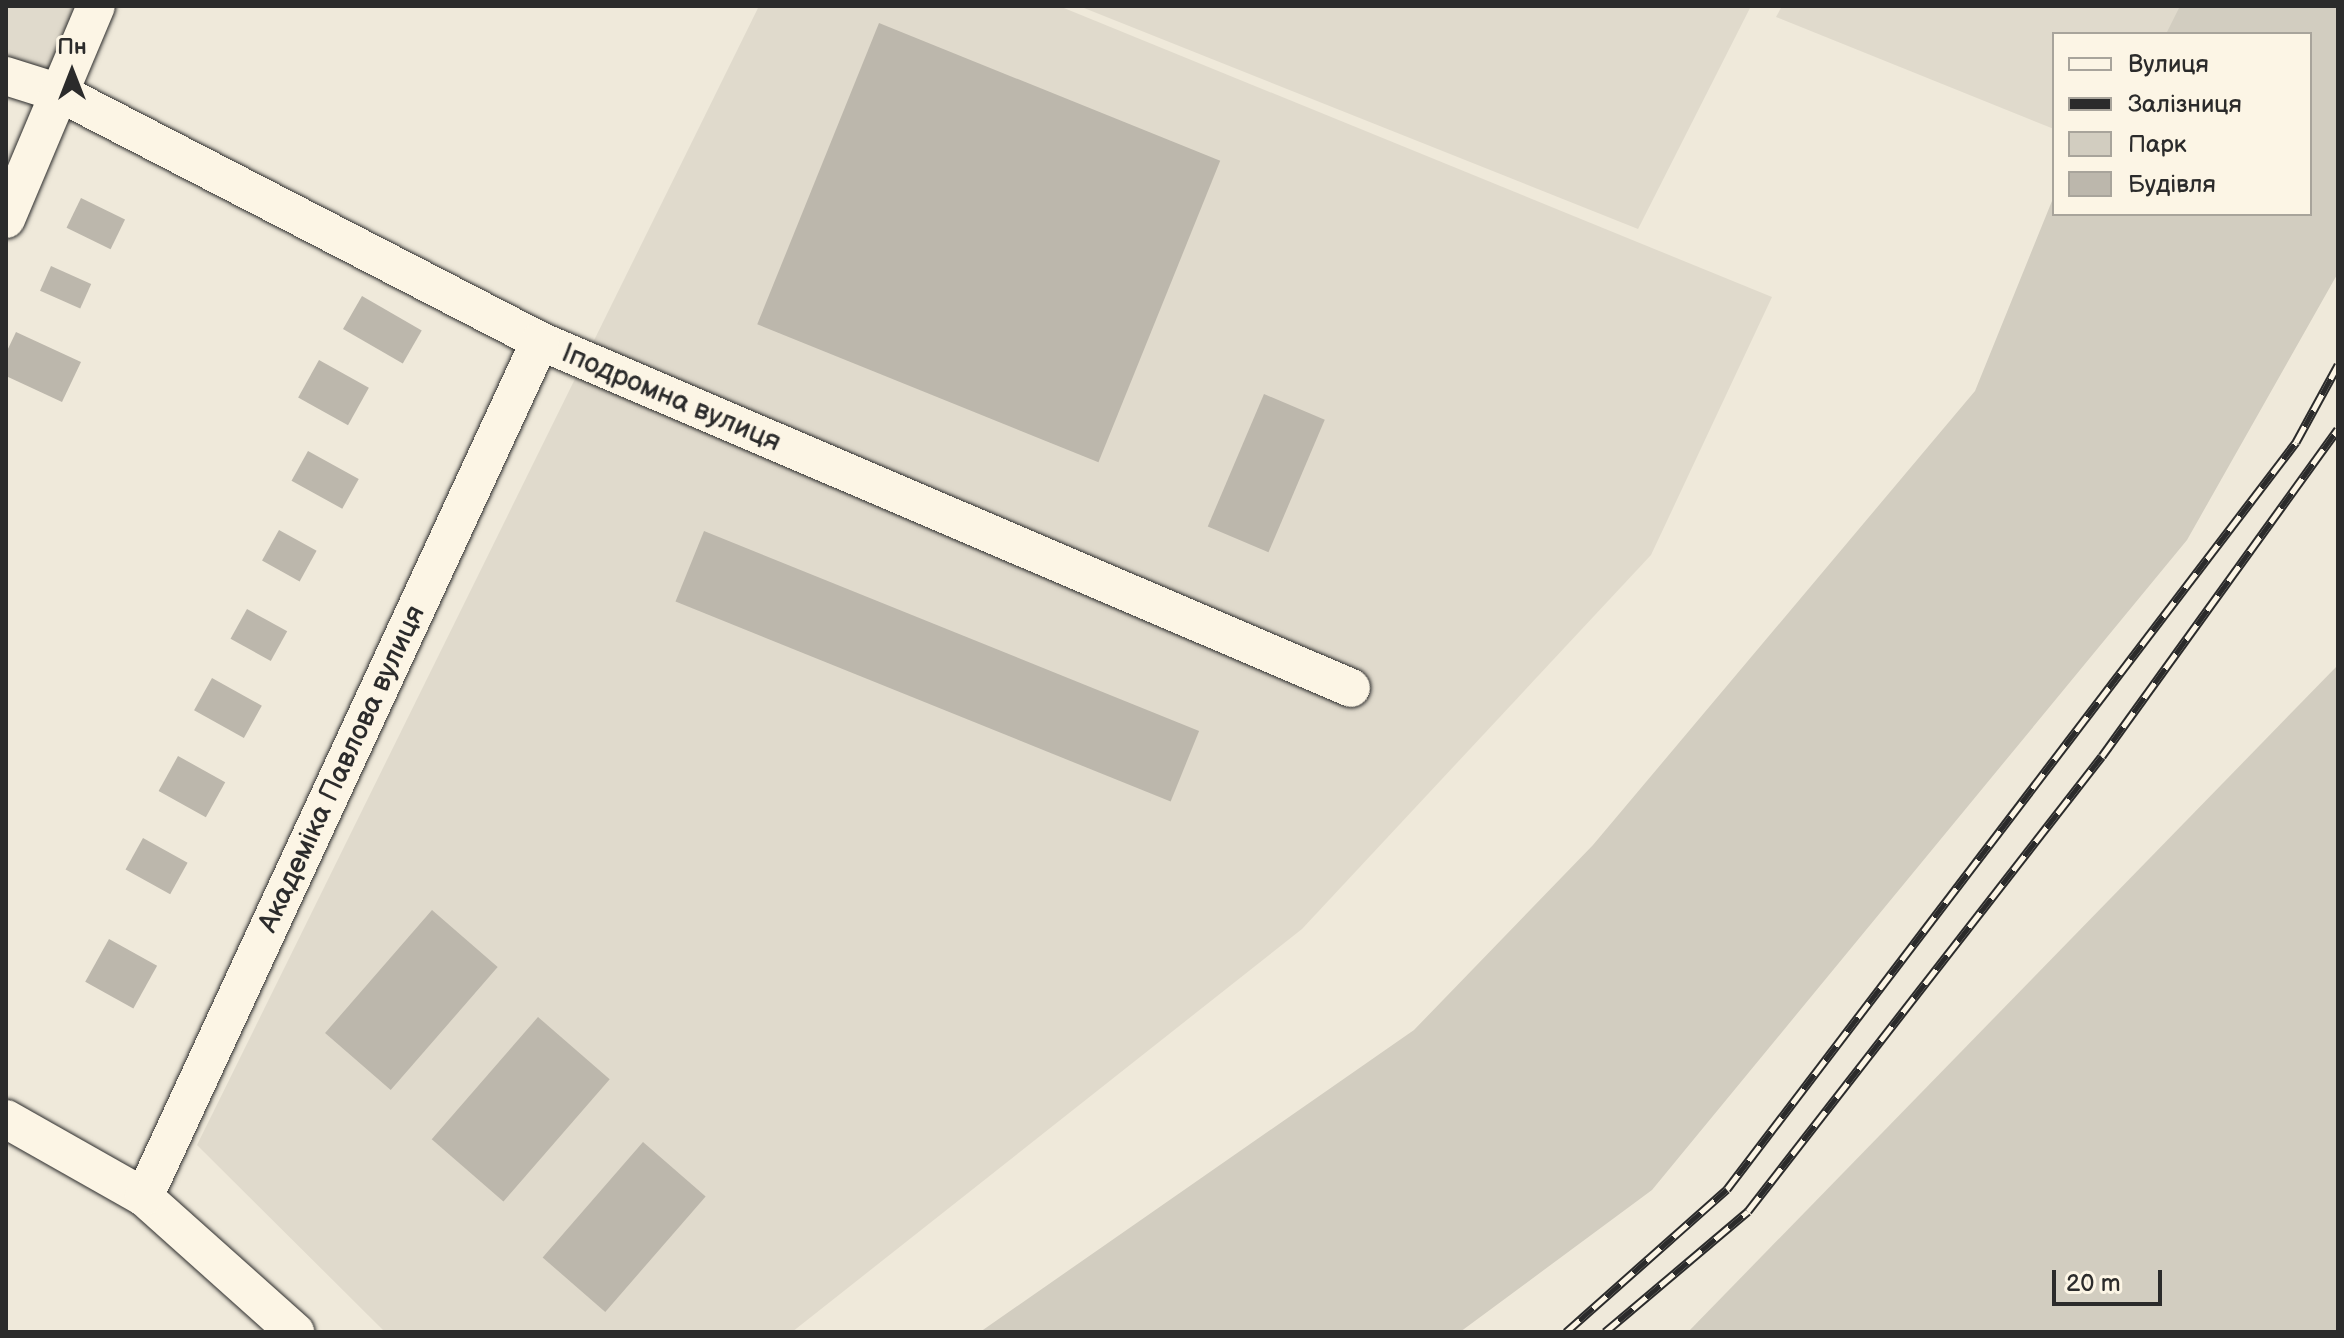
<!DOCTYPE html>
<html>
<head>
<meta charset="utf-8">
<style>
  body { margin:0 }
  #map { position:relative; width:2344px; height:1338px; overflow:hidden; background:#efe9da; font-family:"Balsamiq Sans",sans-serif }
  div>[style] { position:absolute }
  .built>* { inset:0; background:#e0dacc }
  .green>* { inset:0; background:#d2cdc0 }
  .building>* { inset:0; background:#bcb7ac; transform-origin:0 0 }
  .roads { filter:drop-shadow(0 0 2px #2b2b2b) drop-shadow(0 0 2px #2b2b2b) }
  .street>* { height:38px; margin:-19px; padding:0 19px; transform-origin:19px; border-radius:19px; background:#fcf5e5 }
  .rail>* { height:9px; margin-top:-4.5px; transform-origin:0; background:repeating-linear-gradient(90deg,#fcf5e5 0 18px,#2b2b2b 0 36px); box-sizing:border-box; border-block:2px solid #2b2b2b }
  span { translate:-50% -50%; white-space:nowrap; text-align:center; line-height:1.15; -webkit-text-stroke:7px #fcf5e5; paint-order:stroke }
  .street-label { font-size:28px; color:#2b2b2b }
  .frame { position:absolute; inset:0; border:8px solid #2b2b2b; pointer-events:none }
  .legend { position:absolute; left:2052px; top:32px; width:260px; height:184px; box-sizing:border-box; background:#fcf5e5; border:2px solid #a8a49b; margin:0; padding:10px 14px; list-style:none; font-size:24px; color:#2b2b2b }
  .legend li { display:flex; align-items:center; gap:16px; height:40px }
  .legend b { width:40px; border:2px solid #a8a49b }
  .north { position:absolute; left:32px; top:32px; width:80px; height:80px; -webkit-text-stroke:6px #fcf5e5; paint-order:stroke; rotate:0deg; font-size:22px; font-weight:700; line-height:32px; text-align:center; color:#2b2b2b }
  .north::after { content:''; display:block; margin:auto; width:28px; height:36px; background:#2b2b2b; clip-path:polygon(50% 0,100% 100%,50% 72%,0 100%) }
  .scale { position:absolute; left:2052px; top:1270px; width:110px; height:36px; box-sizing:border-box; border:4px solid #2b2b2b; border-top:0; padding-left:10px; font-size:24px; line-height:28px; white-space:nowrap; color:#2b2b2b; -webkit-text-stroke:6px #fcf5e5; paint-order:stroke }
</style>
</head>
<body>
<div id="map">
  <div class="built">
    <i style="clip-path:polygon(6px 6px,96px 6px,60px 93px,6px 76px)"></i>
    <i style="clip-path:polygon(759px 6px,1059px 6px,1772px 297px,1651px 555px,1302px 929px,792px 1332px,385px 1332px,197px 1145px)"></i>
    <i style="clip-path:polygon(1079px 6px,1751px 6px,1638px 229px)"></i>
    <i style="clip-path:polygon(1782px 6px,2189px 6px,2176px 34px,2054px 34px,2054px 129px,1776px 17px)"></i>
  </div>
  <div class="green">
    <i style="clip-path:polygon(2180px 6px,2338px 6px,2338px 273px,2187px 540px,1652px 1190px,1460px 1332px,980px 1332px,1414px 1030px,1593px 845px,1975px 391px,2054px 196px,2054px 214px,2310px 214px,2310px 34px,2166px 34px)"></i>
    <i style="clip-path:polygon(2338px 665px,2338px 1332px,1688px 1332px)"></i>
  </div>
  <div class="building">
    <i style="left:879px;top:23px;width:368px;height:325px;rotate:22deg"></i>
    <i style="left:81px;top:198px;width:49px;height:33px;rotate:26deg"></i>
    <i style="left:51px;top:266px;width:44px;height:27px;rotate:24deg"></i>
    <i style="left:362px;top:296px;width:69px;height:38px;rotate:30deg"></i>
    <i style="clip-path:polygon(16px 332px,81px 362px,62px 402px,6px 376px,6px 353px)"></i>
    <i style="left:319px;top:360px;width:57px;height:43px;rotate:29deg"></i>
    <i style="left:1264px;top:394px;width:66px;height:144px;rotate:23deg"></i>
    <i style="left:308px;top:451px;width:58px;height:34px;rotate:29deg"></i>
    <i style="left:279px;top:530px;width:43px;height:35px;rotate:29deg"></i>
    <i style="left:704px;top:531px;width:534px;height:76px;rotate:22deg"></i>
    <i style="left:247px;top:609px;width:46px;height:34px;rotate:29deg"></i>
    <i style="left:212px;top:678px;width:57px;height:37px;rotate:29deg"></i>
    <i style="left:178px;top:756px;width:54px;height:40px;rotate:29deg"></i>
    <i style="left:143px;top:838px;width:51px;height:36px;rotate:29deg"></i>
    <i style="left:432px;top:910px;width:87px;height:163px;rotate:41deg"></i>
    <i style="left:109px;top:939px;width:55px;height:49px;rotate:29deg"></i>
    <i style="left:538px;top:1017px;width:95px;height:162px;rotate:41deg"></i>
    <i style="left:643px;top:1142px;width:83px;height:153px;rotate:41deg"></i>
  </div>
  <div class="roads">
    <div class="street">
      <i style="left:6px;top:76px;width:57px;rotate:17.5deg"></i>
      <i style="left:60px;top:93px;width:540px;rotate:27.32deg"></i>
      <i style="left:540px;top:341px;width:882px;rotate:23.16deg"></i>
      <i style="left:6px;top:219px;width:231px;rotate:-67.1deg"></i>
      <i style="left:6px;top:1119px;width:159px;rotate:29.5deg"></i>
      <i style="left:144px;top:1197px;width:203px;rotate:41.8deg"></i>
      <i style="left:144px;top:1197px;width:943px;rotate:-65.17deg"></i>
    </div>
  </div>
  <div class="rail">
    <i style="left:1566px;top:1332px;width:215px;rotate:-41.6deg"></i>
    <i style="left:1727px;top:1189px;width:939px;rotate:-52.7deg"></i>
    <i style="left:2296px;top:442px;width:88px;rotate:-61.4deg"></i>
    <i style="left:1605px;top:1332px;width:187px;rotate:-40.2deg"></i>
    <i style="left:1748px;top:1211px;width:576px;rotate:-52.12deg"></i>
    <i style="left:2102px;top:756px;width:403px;rotate:-54.2deg"></i>
  </div>
  <div class="street-label">
    <span style="left:671px;top:398px;rotate:23deg">Іподромна вулиця</span>
    <span style="left:342px;top:769px;rotate:-65deg">Академіка Павлова вулиця</span>
  </div>
  <div class="frame"></div>
  <ul class="legend">
  <li><b style="height:10px;background:#fcf5e5"></b>Вулиця</li>
  <li><b style="height:10px;background:#2b2b2b"></b>Залізниця</li>
  <li><b style="height:22px;background:#d2cdc0"></b>Парк</li>
  <li><b style="height:22px;background:#bcb7ac"></b>Будівля</li>
  </ul>
  <div class="north">Пн</div>
  <div class="scale">20 m</div>
</div>
</body>
</html>
